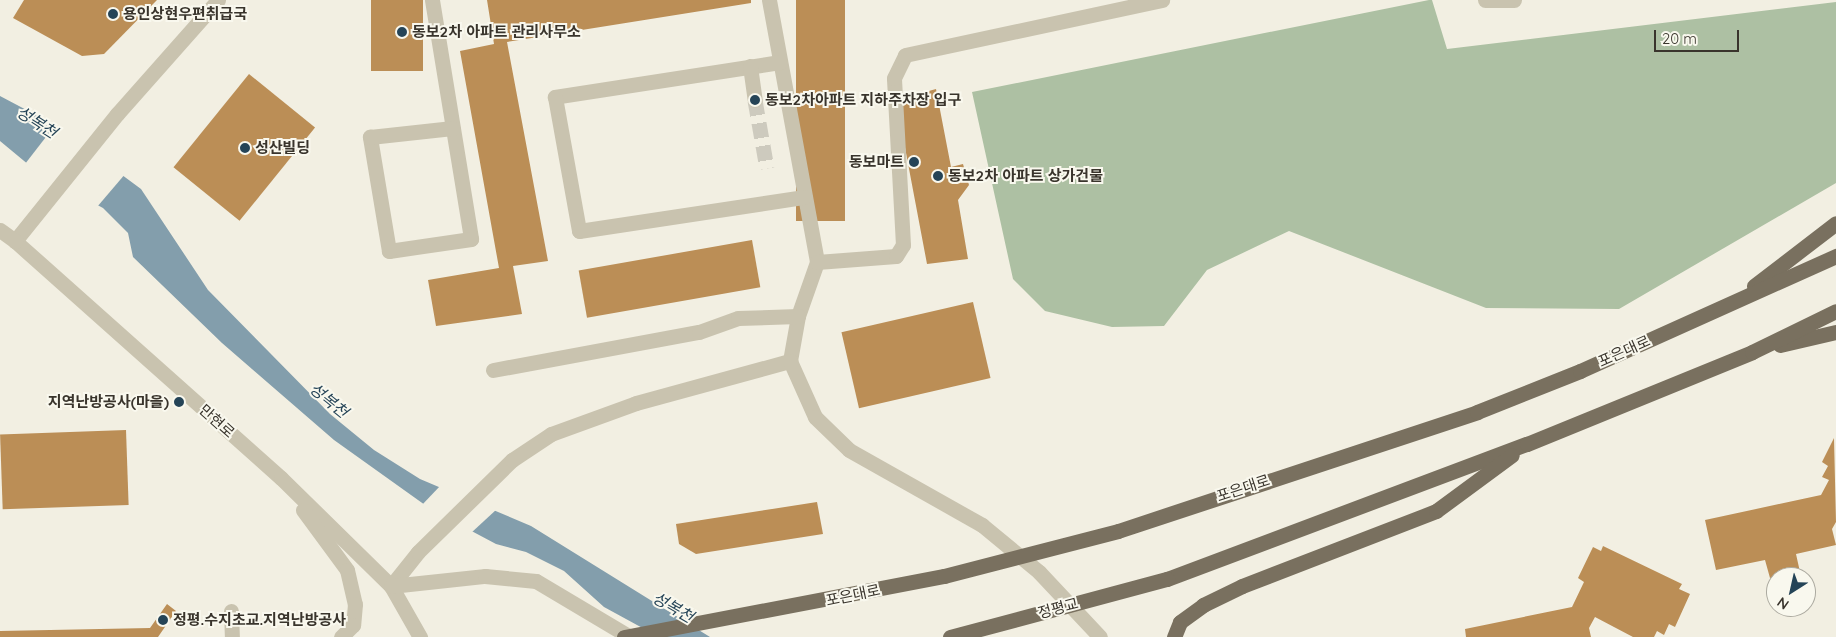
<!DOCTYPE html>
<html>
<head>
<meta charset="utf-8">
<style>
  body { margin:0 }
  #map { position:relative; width:1836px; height:637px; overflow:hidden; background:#f2efe2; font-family:Quicksand,"Noto Sans KR",sans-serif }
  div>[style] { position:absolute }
  .green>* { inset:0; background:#adc0a3 }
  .water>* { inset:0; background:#839eac }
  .pier>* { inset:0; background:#f2efe2 }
  .building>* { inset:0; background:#bb8e56; transform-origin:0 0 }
  .minor-tunnel>* { height:15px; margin-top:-7.5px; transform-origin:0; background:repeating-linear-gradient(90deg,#cdcabe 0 15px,transparent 0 23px) }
  .minor>* { height:15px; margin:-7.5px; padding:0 7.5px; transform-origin:7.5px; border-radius:7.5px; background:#c9c3af }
  .major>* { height:15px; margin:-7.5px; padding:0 7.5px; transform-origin:7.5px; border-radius:7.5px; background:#79705f }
  .major-bridge>* { height:15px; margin:-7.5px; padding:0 7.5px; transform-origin:7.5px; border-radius:7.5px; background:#79705f }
  .dots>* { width:14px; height:14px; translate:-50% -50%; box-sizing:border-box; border:2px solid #f9f8ee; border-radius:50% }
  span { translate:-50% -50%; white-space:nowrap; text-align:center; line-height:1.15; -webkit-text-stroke:4px #f9f8ee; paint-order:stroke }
  .poi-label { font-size:15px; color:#39342c; font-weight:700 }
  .left { translate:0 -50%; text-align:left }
  .right { translate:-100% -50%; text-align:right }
  .street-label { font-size:15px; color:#39342c }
  .water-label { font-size:16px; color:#254457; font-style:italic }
  .north { position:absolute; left:1766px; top:567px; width:50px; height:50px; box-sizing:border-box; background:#f9f8ee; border:1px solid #acaaa0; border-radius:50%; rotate:215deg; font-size:14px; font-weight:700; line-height:20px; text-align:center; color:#39342c }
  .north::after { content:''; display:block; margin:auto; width:18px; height:22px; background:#254457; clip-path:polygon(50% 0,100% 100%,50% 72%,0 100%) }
  .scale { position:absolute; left:1654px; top:30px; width:85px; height:22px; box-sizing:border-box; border:2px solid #39342c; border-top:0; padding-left:6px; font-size:15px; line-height:18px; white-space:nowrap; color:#39342c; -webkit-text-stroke:4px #f9f8ee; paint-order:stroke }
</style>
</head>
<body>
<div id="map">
  <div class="green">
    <i style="clip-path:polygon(1429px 0,1432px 0,1447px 49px,1836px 2px,1836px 183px,1619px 309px,1486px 308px,1289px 231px,1207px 270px,1164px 326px,1112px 327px,1045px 311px,1013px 279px,972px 92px)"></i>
  </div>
  <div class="water">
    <i style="clip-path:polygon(0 96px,53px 124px,141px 189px,208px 290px,330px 414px,374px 450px,420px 479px,531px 526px,710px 637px,659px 637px,604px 607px,564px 571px,526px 552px,496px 544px,432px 510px,334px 440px,222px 343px,133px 257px,128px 233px,103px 208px,41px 175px,0 141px)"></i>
  </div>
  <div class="pier">
    <i style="clip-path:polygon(56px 124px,126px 173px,97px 207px,39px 177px,25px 164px)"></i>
    <i style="clip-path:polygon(441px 485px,497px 509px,471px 533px,421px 506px)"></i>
  </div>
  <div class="building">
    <i style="clip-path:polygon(24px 0,157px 0,104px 54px,82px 56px,13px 18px)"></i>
    <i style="left:371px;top:0;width:52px;height:71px"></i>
    <i style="clip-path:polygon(487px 0,751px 0,751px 3px,507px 42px,548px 261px,513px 266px,522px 314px,436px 326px,428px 280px,499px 268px,460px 51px,494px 44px)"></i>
    <i style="left:796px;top:0;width:49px;height:221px"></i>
    <i style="left:249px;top:74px;width:85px;height:120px;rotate:39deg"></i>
    <i style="clip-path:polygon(936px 89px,951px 167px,963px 164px,969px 185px,958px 200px,968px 259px,927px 264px,896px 100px)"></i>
    <i style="left:752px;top:240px;width:48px;height:176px;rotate:80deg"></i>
    <i style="left:973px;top:302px;width:78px;height:135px;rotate:77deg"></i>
    <i style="left:126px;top:430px;width:75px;height:126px;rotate:88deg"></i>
    <i style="clip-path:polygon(1834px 438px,1836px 522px,1832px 529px,1836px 545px,1796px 554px,1800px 572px,1770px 578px,1765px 560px,1716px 570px,1705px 520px,1821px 495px,1829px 480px,1822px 477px,1828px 466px,1822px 462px)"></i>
    <i style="clip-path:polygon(817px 502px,823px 534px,696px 554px,679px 544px,676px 524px)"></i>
    <i style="clip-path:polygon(1603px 546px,1682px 584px,1679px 589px,1690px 594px,1675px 627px,1669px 624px,1664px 635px,1657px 631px,1654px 637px,1633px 637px,1595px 617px,1589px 628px,1591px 637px,1466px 637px,1465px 629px,1572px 607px,1584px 582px,1578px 578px,1593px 547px,1601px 551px)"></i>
    <i style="clip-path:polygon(167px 604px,176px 611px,158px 637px,0 637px,0 631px,150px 628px)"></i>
  </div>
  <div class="minor-tunnel">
    <i style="left:755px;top:100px;width:69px;rotate:80deg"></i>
  </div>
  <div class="minor">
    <i style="left:218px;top:0;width:152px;rotate:131.5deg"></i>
    <i style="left:117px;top:114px;width:163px;rotate:128.8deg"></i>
    <i style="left:15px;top:241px;width:356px;rotate:41.7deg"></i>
    <i style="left:281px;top:478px;width:154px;rotate:44.5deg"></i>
    <i style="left:391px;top:586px;width:59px;rotate:60.4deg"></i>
    <i style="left:432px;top:0;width:242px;rotate:80.7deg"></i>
    <i style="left:471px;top:239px;width:83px;rotate:171.7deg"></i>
    <i style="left:389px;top:251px;width:116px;rotate:-99.5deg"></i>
    <i style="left:370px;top:137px;width:83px;rotate:-6.2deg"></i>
    <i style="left:769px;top:0;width:266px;rotate:79.6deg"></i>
    <i style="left:817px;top:262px;width:57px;rotate:109.4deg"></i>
    <i style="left:798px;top:316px;width:46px;rotate:100.1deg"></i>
    <i style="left:1485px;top:0;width:29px"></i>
    <i style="left:780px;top:62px;width:228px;rotate:171.2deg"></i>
    <i style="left:555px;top:97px;width:136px;rotate:79.8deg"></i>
    <i style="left:579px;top:231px;width:228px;rotate:-8.6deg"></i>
    <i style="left:750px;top:66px;width:34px;rotate:82deg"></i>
    <i style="left:0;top:230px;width:19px;rotate:36deg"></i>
    <i style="left:817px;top:262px;width:79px;rotate:-4.3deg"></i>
    <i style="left:896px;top:256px;width:13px;rotate:-58deg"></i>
    <i style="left:903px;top:245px;width:167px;rotate:-93.1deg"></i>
    <i style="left:894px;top:78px;width:25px;rotate:-64deg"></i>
    <i style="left:905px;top:55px;width:263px;rotate:-12.1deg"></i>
    <i style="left:493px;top:370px;width:209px;rotate:-10.5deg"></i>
    <i style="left:699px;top:332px;width:41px;rotate:-19.7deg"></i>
    <i style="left:738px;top:318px;width:60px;rotate:-1.9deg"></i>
    <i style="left:303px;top:510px;width:74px;rotate:53.7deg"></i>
    <i style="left:347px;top:570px;width:35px;rotate:77deg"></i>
    <i style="left:355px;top:604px;width:21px;rotate:95deg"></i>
    <i style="left:353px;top:625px;width:17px;rotate:135deg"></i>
    <i style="left:391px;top:586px;width:43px;rotate:-51.5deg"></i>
    <i style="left:418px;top:552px;width:132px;rotate:-44.4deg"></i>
    <i style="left:512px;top:460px;width:47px;rotate:-33.7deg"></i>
    <i style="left:551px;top:434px;width:90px;rotate:-20deg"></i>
    <i style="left:636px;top:403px;width:160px;rotate:-15.3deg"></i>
    <i style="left:790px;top:361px;width:61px;rotate:65.9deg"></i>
    <i style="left:815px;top:417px;width:47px;rotate:44.1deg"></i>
    <i style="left:849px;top:450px;width:153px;rotate:29.4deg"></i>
    <i style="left:982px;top:525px;width:74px;rotate:39.5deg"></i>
    <i style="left:1039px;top:572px;width:89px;rotate:46.8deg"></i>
    <i style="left:391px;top:586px;width:95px;rotate:-6.1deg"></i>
    <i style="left:485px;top:576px;width:51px;rotate:5.6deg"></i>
    <i style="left:536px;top:581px;width:109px;rotate:30.8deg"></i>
    <i style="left:231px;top:611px;width:26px;rotate:88deg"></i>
  </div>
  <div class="major">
    <i style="left:1754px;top:286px;width:103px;rotate:-37.5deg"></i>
    <i style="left:1780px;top:345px;width:57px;rotate:-13.1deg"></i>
    <i style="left:1118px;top:531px;width:378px;rotate:-18.3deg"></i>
    <i style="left:1477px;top:412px;width:111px;rotate:-21.7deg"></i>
    <i style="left:1580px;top:371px;width:281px;rotate:-24.2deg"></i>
    <i style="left:1167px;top:579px;width:384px;rotate:-20.6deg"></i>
    <i style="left:1527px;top:444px;width:243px;rotate:-22.2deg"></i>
    <i style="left:1752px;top:352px;width:93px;rotate:-26deg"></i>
    <i style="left:1174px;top:637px;width:16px;rotate:-68deg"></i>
    <i style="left:1180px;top:622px;width:29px;rotate:-36deg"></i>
    <i style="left:1203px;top:605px;width:43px;rotate:-26deg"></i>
    <i style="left:1242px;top:586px;width:208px;rotate:-21.1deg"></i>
    <i style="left:1436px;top:511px;width:94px;rotate:-36.4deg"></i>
  </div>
  <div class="major-bridge">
    <i style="left:624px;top:637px;width:326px;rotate:-10.8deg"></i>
    <i style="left:944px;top:576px;width:180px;rotate:-14.5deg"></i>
    <i style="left:950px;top:637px;width:225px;rotate:-15deg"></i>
  </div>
  <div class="dots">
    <i style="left:113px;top:14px;background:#254457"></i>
    <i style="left:402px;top:32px;background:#254457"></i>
    <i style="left:755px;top:100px;background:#254457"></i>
    <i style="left:245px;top:148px;background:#254457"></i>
    <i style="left:914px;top:162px;background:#254457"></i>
    <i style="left:938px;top:176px;background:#254457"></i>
    <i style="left:179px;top:402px;background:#254457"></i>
    <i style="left:163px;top:620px;background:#254457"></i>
  </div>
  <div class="poi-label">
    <span class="left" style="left:123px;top:14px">용인상현우편취급국</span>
    <span class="left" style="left:412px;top:32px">동보2차 아파트 관리사무소</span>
    <span class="left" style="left:765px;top:100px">동보2차아파트 지하주차장 입구</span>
    <span class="left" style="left:255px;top:148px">성산빌딩</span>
    <span class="right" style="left:904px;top:162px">동보마트</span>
    <span class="left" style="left:948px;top:176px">동보2차 아파트 상가건물</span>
    <span class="right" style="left:169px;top:402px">지역난방공사(마을)</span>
    <span class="left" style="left:173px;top:620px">정평.수지초교.지역난방공사</span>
  </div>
  <div class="street-label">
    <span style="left:1624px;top:351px;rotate:-24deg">포은대로</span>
    <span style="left:217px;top:421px;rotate:42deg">만현로</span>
    <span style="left:1243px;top:488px;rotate:-18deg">포은대로</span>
    <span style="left:853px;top:595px;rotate:-12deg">포은대로</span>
    <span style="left:1058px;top:608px;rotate:-15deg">정평교</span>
  </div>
  <div class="water-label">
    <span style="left:37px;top:122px;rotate:33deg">성복천</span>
    <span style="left:329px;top:400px;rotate:39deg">성복천</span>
    <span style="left:673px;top:607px;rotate:30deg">성복천</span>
  </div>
  <div class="north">N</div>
  <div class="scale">20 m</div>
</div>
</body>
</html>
